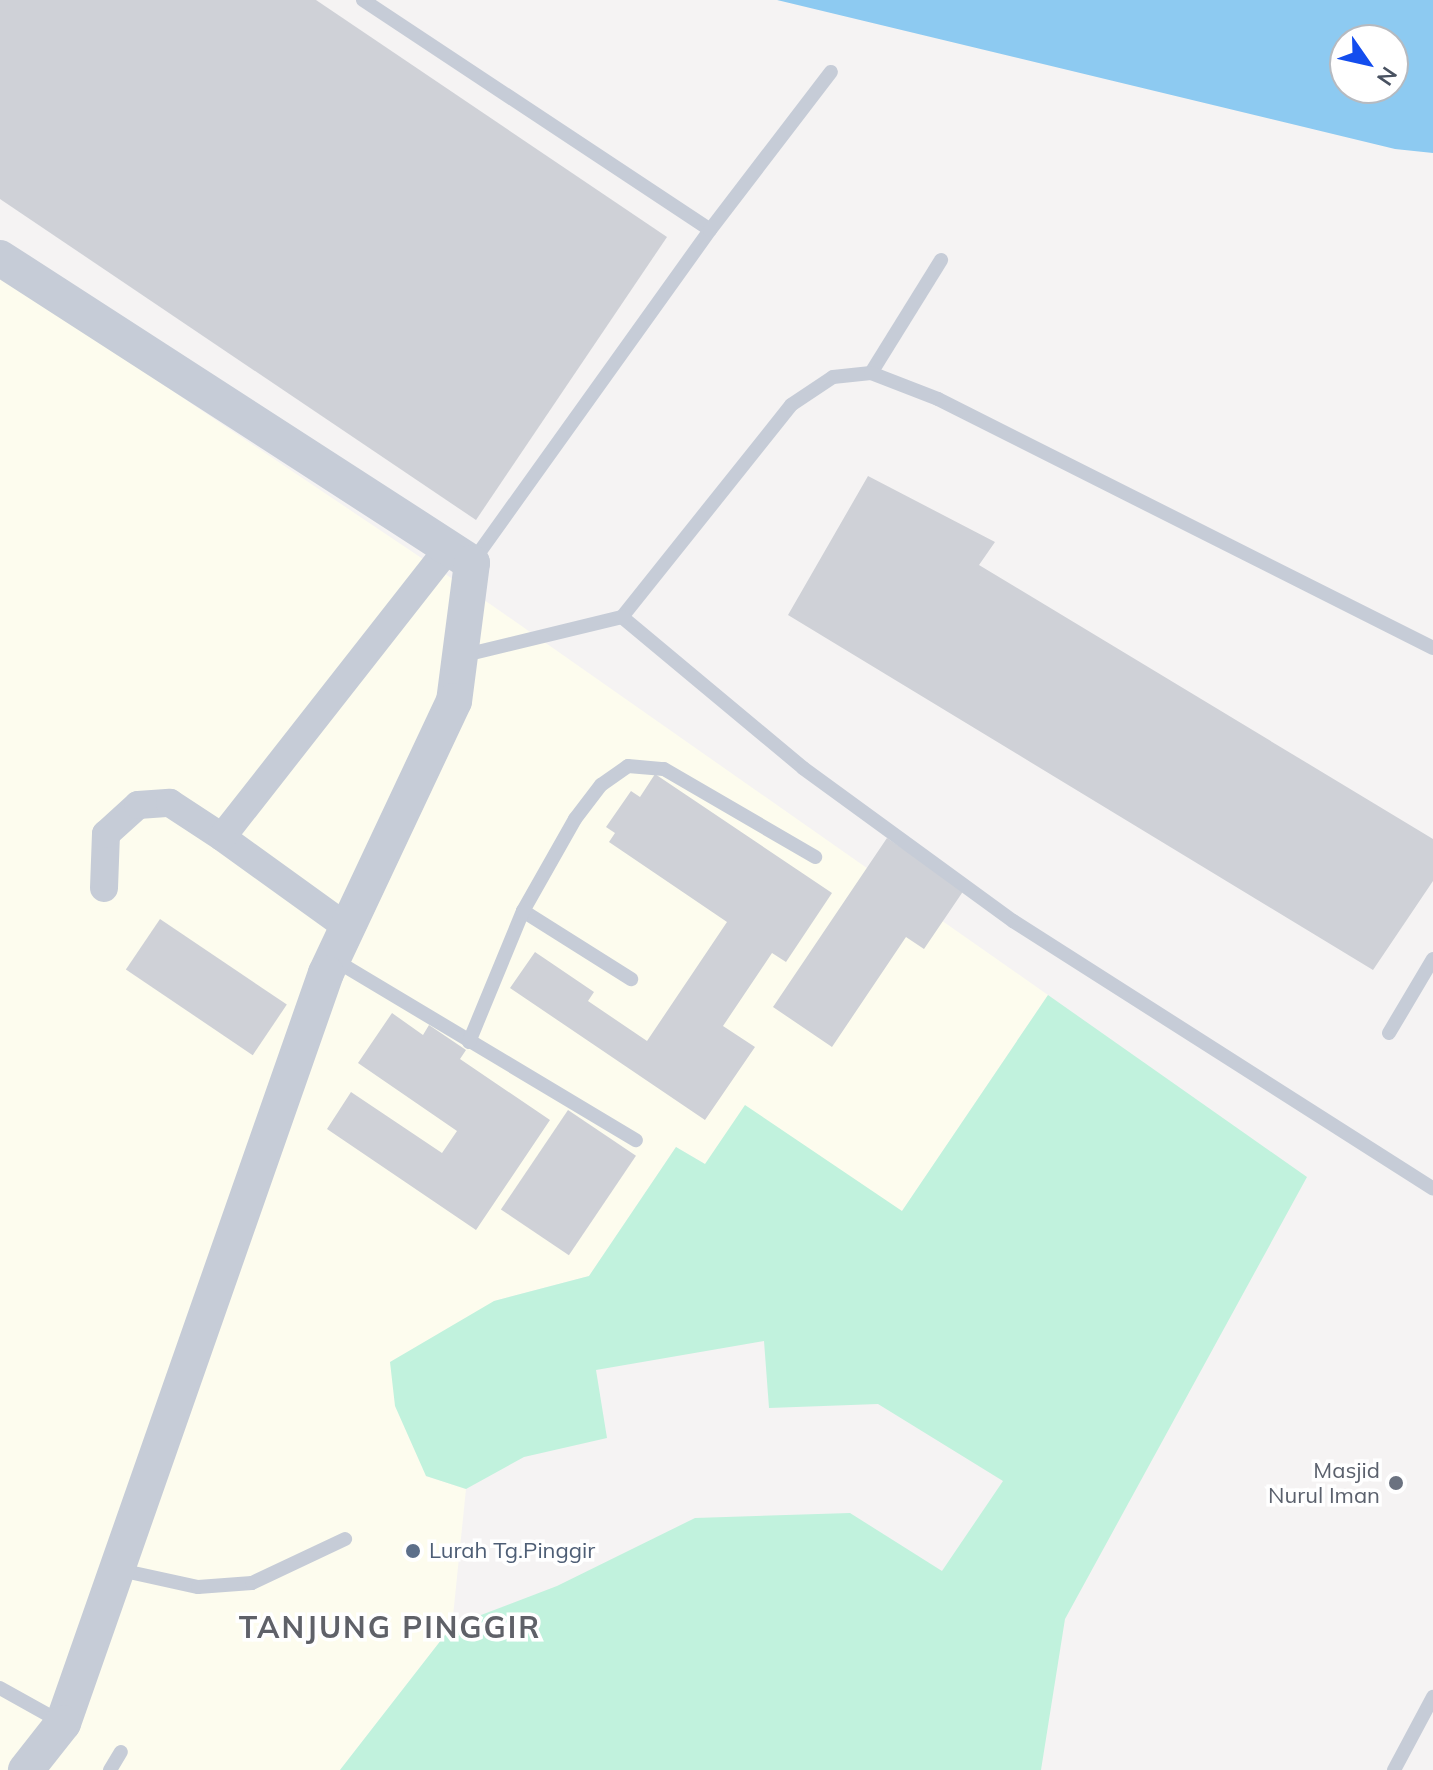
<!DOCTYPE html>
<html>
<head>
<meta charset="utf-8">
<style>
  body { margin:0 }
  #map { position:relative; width:1433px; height:1770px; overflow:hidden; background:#f5f3f3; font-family:Mulish,sans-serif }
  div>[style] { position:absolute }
  .commercial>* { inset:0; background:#fdfcee }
  .green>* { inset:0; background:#c1f2dd }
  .water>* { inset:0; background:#8dcaf1 }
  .building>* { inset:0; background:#cfd1d7; transform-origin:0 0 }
  .service>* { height:14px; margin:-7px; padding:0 7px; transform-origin:7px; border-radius:7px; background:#c6ccd7 }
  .minor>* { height:28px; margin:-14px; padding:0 14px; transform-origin:14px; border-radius:14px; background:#c6ccd7 }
  .tertiary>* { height:36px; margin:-18px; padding:0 18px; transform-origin:18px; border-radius:18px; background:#c6ccd7 }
  .dots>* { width:22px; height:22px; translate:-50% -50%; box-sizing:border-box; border:4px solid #fff; border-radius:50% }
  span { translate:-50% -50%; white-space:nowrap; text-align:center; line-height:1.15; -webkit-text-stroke:7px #fff; paint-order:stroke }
  .worship-label { font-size:22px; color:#5b616d }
  .right { translate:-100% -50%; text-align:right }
  .service-label { font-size:22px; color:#4e5e75 }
  .left { translate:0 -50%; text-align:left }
  .district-label { font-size:30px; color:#5f6168; font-weight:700; letter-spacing:2px }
  .north { position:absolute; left:1329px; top:24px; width:80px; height:80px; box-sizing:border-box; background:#fff; border:2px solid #b6bac0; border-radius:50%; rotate:124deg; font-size:22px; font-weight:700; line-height:32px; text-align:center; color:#495261 }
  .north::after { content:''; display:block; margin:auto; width:28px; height:36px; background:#134dee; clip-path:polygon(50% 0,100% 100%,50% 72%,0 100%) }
</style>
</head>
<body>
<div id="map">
  <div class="commercial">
    <i style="clip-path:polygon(0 275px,490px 604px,1048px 995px,902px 1211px,705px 1164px,676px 1147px,589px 1276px,494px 1301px,426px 1476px,466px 1489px,452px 1626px,340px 1770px,0 1770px)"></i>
  </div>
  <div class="green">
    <i style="clip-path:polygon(1048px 995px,1307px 1177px,1065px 1619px,1041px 1770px,340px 1770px,452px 1626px,557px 1586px,695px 1518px,850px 1513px,942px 1571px,1003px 1481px,878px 1404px,769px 1408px,764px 1341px,596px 1370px,607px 1438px,524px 1457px,466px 1489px,426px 1476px,395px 1406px,390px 1362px,494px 1301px,589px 1276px,676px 1147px,705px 1164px,745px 1105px,902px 1211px)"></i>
  </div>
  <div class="water">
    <i style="clip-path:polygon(evenodd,777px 0,1433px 0,1433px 153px,1395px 149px,777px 0,1345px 40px,1393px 40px,1393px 88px,1345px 88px,1345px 40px)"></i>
  </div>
  <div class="building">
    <i style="clip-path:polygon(0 0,316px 0,667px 237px,476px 520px,0 199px)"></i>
    <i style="clip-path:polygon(868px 476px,995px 542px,979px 565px,1433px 839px,1433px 881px,1373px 970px,788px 615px)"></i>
    <i style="clip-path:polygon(655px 774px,832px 893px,786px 962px,772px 953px,723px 1026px,755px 1047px,705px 1120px,510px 988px,535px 952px,594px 992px,588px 1001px,647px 1041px,727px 922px,609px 842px,615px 833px,606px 827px,631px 791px,640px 797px)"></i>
    <i style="clip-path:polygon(887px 838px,964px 890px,924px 949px,906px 937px,832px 1047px,773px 1007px)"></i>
    <i style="left:160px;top:919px;width:153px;height:61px;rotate:34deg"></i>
    <i style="clip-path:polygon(392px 1013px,423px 1035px,429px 1025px,466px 1050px,460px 1059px,550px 1120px,476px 1230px,327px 1129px,351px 1092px,442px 1153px,457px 1131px,358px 1063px)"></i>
    <i style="left:568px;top:1110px;width:82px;height:120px;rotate:34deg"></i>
  </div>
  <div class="service">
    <i style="left:363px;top:0;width:416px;rotate:33.5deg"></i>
    <i style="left:710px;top:230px;width:409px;rotate:125.6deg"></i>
    <i style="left:710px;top:230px;width:199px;rotate:-52.6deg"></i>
    <i style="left:871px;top:373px;width:133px;rotate:-58.2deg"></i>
    <i style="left:622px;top:617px;width:271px;rotate:-51.4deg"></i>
    <i style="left:791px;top:405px;width:50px;rotate:-33.7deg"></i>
    <i style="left:833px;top:377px;width:38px;rotate:-6deg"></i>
    <i style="left:871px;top:373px;width:72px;rotate:21.2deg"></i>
    <i style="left:938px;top:399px;width:554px;rotate:26.7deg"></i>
    <i style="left:465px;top:655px;width:162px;rotate:-13.6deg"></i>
    <i style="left:622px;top:617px;width:236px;rotate:39.8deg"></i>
    <i style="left:803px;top:768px;width:260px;rotate:36.1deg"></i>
    <i style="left:1013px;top:921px;width:498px;rotate:32.5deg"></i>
    <i style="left:523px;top:911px;width:128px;rotate:32.2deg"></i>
    <i style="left:333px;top:959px;width:353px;rotate:30.9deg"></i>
    <i style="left:1389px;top:1033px;width:86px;rotate:-59.3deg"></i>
    <i style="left:469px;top:1042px;width:142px;rotate:-67.6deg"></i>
    <i style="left:523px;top:911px;width:106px;rotate:-60.5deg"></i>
    <i style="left:575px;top:819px;width:43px;rotate:-52.6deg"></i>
    <i style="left:601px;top:785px;width:33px;rotate:-35deg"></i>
    <i style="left:628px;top:766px;width:36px;rotate:5deg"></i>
    <i style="left:664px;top:769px;width:175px;rotate:30.2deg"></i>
    <i style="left:120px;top:1570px;width:80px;rotate:12.3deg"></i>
    <i style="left:198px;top:1587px;width:54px;rotate:-4.2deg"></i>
    <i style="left:252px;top:1583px;width:103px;rotate:-25.3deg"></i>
    <i style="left:0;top:1688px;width:72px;rotate:29.1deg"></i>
    <i style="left:110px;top:1770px;width:21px;rotate:-59deg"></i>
    <i style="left:1394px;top:1770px;width:83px;rotate:-61.9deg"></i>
  </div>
  <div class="minor">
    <i style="left:104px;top:888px;width:54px;rotate:-87.9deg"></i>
    <i style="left:106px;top:834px;width:43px;rotate:-42.2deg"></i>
    <i style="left:138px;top:805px;width:32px;rotate:-4deg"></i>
    <i style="left:170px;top:803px;width:62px;rotate:33.2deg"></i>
    <i style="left:348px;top:928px;width:155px;rotate:-144.2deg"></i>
    <i style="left:222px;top:837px;width:368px;rotate:-51.9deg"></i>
  </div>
  <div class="tertiary">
    <i style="left:0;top:258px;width:562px;rotate:32.87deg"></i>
    <i style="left:472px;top:563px;width:139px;rotate:97.4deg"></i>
    <i style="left:454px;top:701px;width:301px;rotate:115.2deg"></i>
    <i style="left:326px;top:973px;width:795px;rotate:109.32deg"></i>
    <i style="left:63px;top:1723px;width:60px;rotate:128.2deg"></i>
  </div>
  <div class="dots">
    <i style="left:1396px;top:1483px;background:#6b7280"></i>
    <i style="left:413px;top:1551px;background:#5c6f8a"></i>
  </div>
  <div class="worship-label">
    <span class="right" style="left:1380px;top:1483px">Masjid<br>Nurul Iman</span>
  </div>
  <div class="service-label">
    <span class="left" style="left:429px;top:1551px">Lurah Tg.Pinggir</span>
  </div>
  <div class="district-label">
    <span style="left:390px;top:1627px">TANJUNG PINGGIR</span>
  </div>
  <div class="north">N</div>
</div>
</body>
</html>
